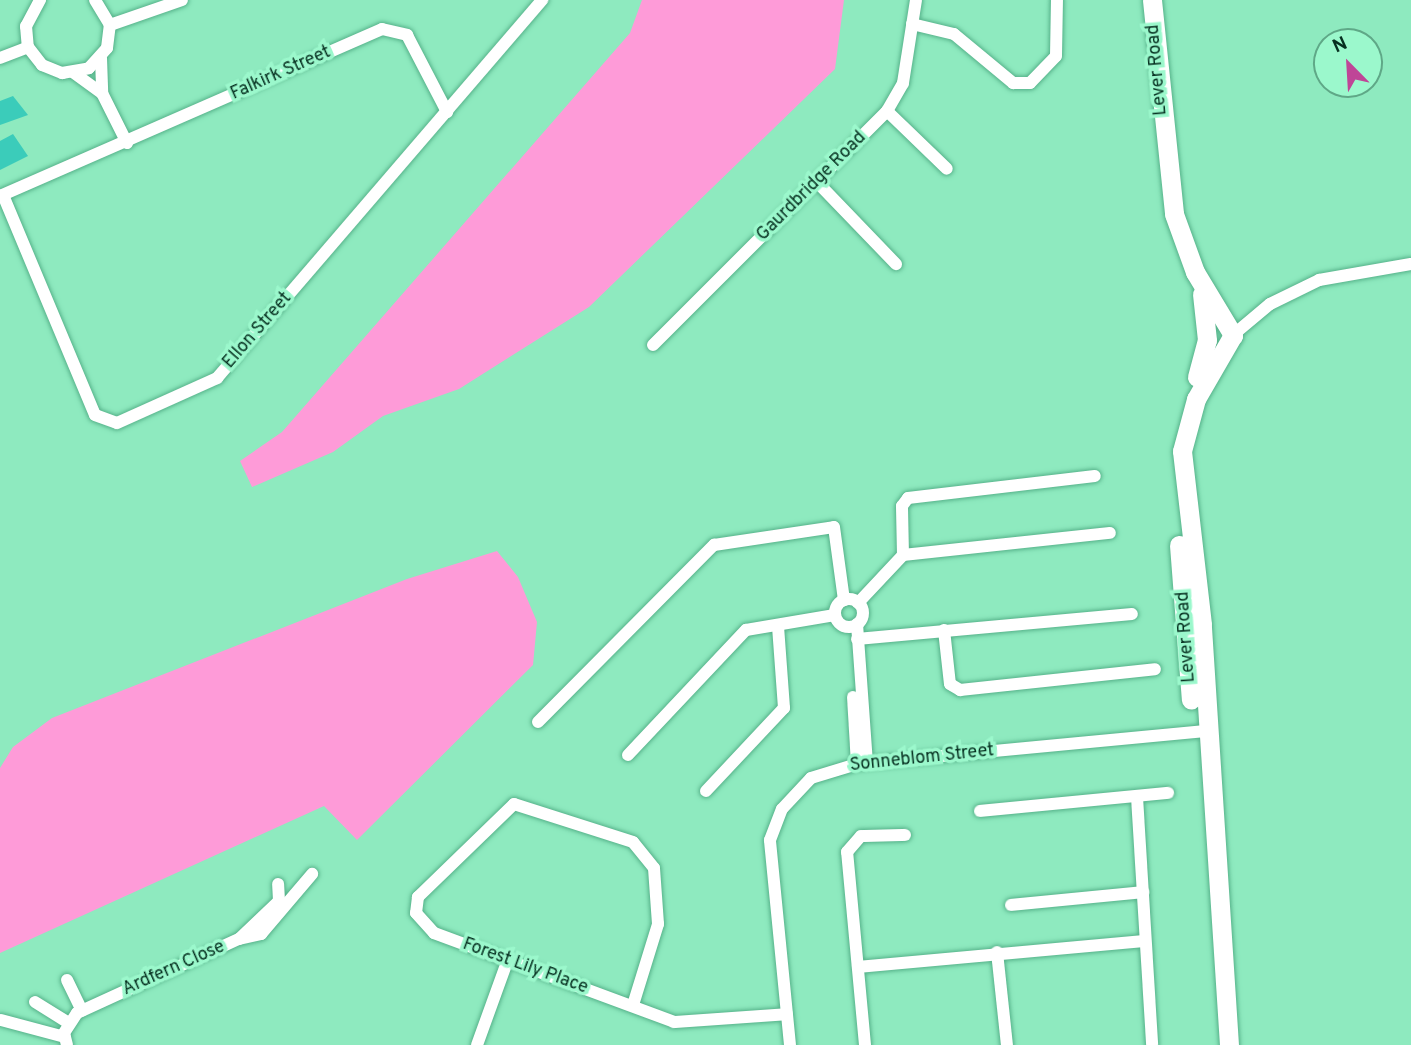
<!DOCTYPE html>
<html>
<head>
<meta charset="utf-8">
<style>
  body { margin:0 }
  #map { position:relative; width:1411px; height:1045px; overflow:hidden; background:#8eeabf; font-family:Overpass,sans-serif }
  div>[style] { position:absolute }
  .green>* { inset:0; background:#fe9bd8 }
  .building>* { inset:0; background:#3bccba }
  .roads { filter:drop-shadow(0 0 2px #56b28a) drop-shadow(0 0 2px #56b28a) }
  .minor>* { height:12px; margin:-6px; padding:0 6px; transform-origin:6px; border-radius:6px; background:#fff }
  .minor>.ring { margin:-6px; padding:0; box-sizing:content-box; background:none; border:12px solid #fff; border-radius:50% }
  .secondary>* { height:19px; margin:-9.5px; padding:0 9.5px; transform-origin:9.5px; border-radius:9.5px; background:#fff }
  span { translate:-50% -50%; white-space:nowrap; text-align:center; line-height:1.15; -webkit-text-stroke:7px #9bf8cc; paint-order:stroke }
  .street-label { font-size:18px; color:#063020 }
  .north { position:absolute; left:1313px; top:28px; width:70px; height:70px; box-sizing:border-box; background:#9bf8cc; border:2px solid #5fa887; border-radius:50%; rotate:336deg; font-size:19px; font-weight:700; line-height:28px; text-align:center; color:#063020 }
  .north::after { content:''; display:block; margin:auto; width:24px; height:32px; background:#bf4597; clip-path:polygon(50% 0,100% 100%,50% 72%,0 100%) }
</style>
</head>
<body>
<div id="map">
  <div class="green">
    <i style="clip-path:polygon(642px 0,844px 0,835px 69px,589px 307px,459px 389px,383px 416px,333px 452px,252px 487px,240px 461px,282px 432px,630px 33px)"></i>
    <i style="clip-path:polygon(497px 551px,518px 577px,537px 622px,533px 665px,357px 840px,324px 806px,0 953px,0 768px,13px 747px,52px 718px,407px 579px)"></i>
  </div>
  <div class="building">
    <i style="clip-path:polygon(13px 96px,28px 115px,0 125px,0 101px)"></i>
    <i style="clip-path:polygon(13px 134px,28px 156px,0 170px,0 141px)"></i>
  </div>
  <div class="roads">
    <div class="minor">
      <i style="left:40px;top:0;width:30px;rotate:118deg"></i>
      <i style="left:26px;top:26px;width:21px;rotate:85deg"></i>
      <i style="left:28px;top:47px;width:23px;rotate:52deg"></i>
      <i style="left:42px;top:65px;width:22px;rotate:22deg"></i>
      <i style="left:62px;top:73px;width:27px;rotate:-10deg"></i>
      <i style="left:89px;top:68px;width:27px;rotate:-48deg"></i>
      <i style="left:107px;top:48px;width:23px;rotate:-83deg"></i>
      <i style="left:110px;top:25px;width:29px;rotate:-121deg"></i>
      <i style="left:912px;top:24px;width:43px;rotate:13.4deg"></i>
      <i style="left:954px;top:34px;width:77px;rotate:39.7deg"></i>
      <i style="left:1013px;top:83px;width:17px"></i>
      <i style="left:1030px;top:83px;width:37px;rotate:-46deg"></i>
      <i style="left:1056px;top:56px;width:56px;rotate:-89deg"></i>
      <i style="left:110px;top:25px;width:76px;rotate:-19.1deg"></i>
      <i style="left:0;top:58px;width:30px;rotate:-21deg"></i>
      <i style="left:101px;top:58px;width:35px;rotate:88deg"></i>
      <i style="left:102px;top:93px;width:56px;rotate:63.4deg"></i>
      <i style="left:74px;top:73px;width:34px;rotate:36deg"></i>
      <i style="left:887px;top:111px;width:83px;rotate:44deg"></i>
      <i style="left:817px;top:182px;width:114px;rotate:46.1deg"></i>
      <i style="left:3px;top:195px;width:238px;rotate:67.3deg"></i>
      <i style="left:95px;top:415px;width:23px;rotate:20deg"></i>
      <i style="left:117px;top:423px;width:110px;rotate:-24.2deg"></i>
      <i style="left:217px;top:378px;width:499px;rotate:-49.3deg"></i>
      <i style="left:0;top:196px;width:417px;rotate:-23.6deg"></i>
      <i style="left:382px;top:29px;width:26px;rotate:13deg"></i>
      <i style="left:407px;top:35px;width:87px;rotate:62.5deg"></i>
      <i style="left:1233px;top:335px;width:48px;rotate:-40deg"></i>
      <i style="left:1270px;top:304px;width:55px;rotate:-26.1deg"></i>
      <i style="left:1319px;top:280px;width:93px;rotate:-9.9deg"></i>
      <i style="left:653px;top:345px;width:331px;rotate:-45deg"></i>
      <i style="left:887px;top:111px;width:32px;rotate:-60deg"></i>
      <i style="left:903px;top:83px;width:84px;rotate:-81.1deg"></i>
      <i style="left:903px;top:555px;width:49px;rotate:-91.2deg"></i>
      <i style="left:902px;top:506px;width:10px;rotate:-53deg"></i>
      <i style="left:908px;top:498px;width:188px;rotate:-6.7deg"></i>
      <i class="ring" style="left:835px;top:599px;width:16px;height:16px"></i>
      <i style="left:858px;top:603px;width:66px;rotate:-46.8deg"></i>
      <i style="left:903px;top:555px;width:208px;rotate:-6.1deg"></i>
      <i style="left:857px;top:624px;width:139px;rotate:85.9deg"></i>
      <i style="left:944px;top:630px;width:54px;rotate:83.7deg"></i>
      <i style="left:950px;top:684px;width:12px;rotate:31deg"></i>
      <i style="left:960px;top:690px;width:196px;rotate:-6.1deg"></i>
      <i style="left:857px;top:639px;width:276px;rotate:-5.2deg"></i>
      <i style="left:853px;top:697px;width:67px;rotate:86.6deg"></i>
      <i style="left:538px;top:722px;width:250px;rotate:-45.2deg"></i>
      <i style="left:714px;top:545px;width:121px;rotate:-8.5deg"></i>
      <i style="left:834px;top:527px;width:74px;rotate:82.2deg"></i>
      <i style="left:628px;top:755px;width:172px;rotate:-46.7deg"></i>
      <i style="left:746px;top:630px;width:90px;rotate:-9.6deg"></i>
      <i style="left:706px;top:791px;width:114px;rotate:-46.8deg"></i>
      <i style="left:784px;top:708px;width:82px;rotate:-94.2deg"></i>
      <i style="left:1137px;top:797px;width:248px;rotate:86.5deg"></i>
      <i style="left:980px;top:811px;width:189px;rotate:-5.5deg"></i>
      <i style="left:1011px;top:905px;width:133px;rotate:-5.6deg"></i>
      <i style="left:239px;top:939px;width:23px;rotate:-13deg"></i>
      <i style="left:261px;top:934px;width:79px;rotate:-49.6deg"></i>
      <i style="left:997px;top:952px;width:94px;rotate:83.9deg"></i>
      <i style="left:858px;top:967px;width:284px;rotate:-5.2deg"></i>
      <i style="left:67px;top:980px;width:34px;rotate:64deg"></i>
      <i style="left:35px;top:1002px;width:40px;rotate:32deg"></i>
      <i style="left:633px;top:1005px;width:85px;rotate:-72.8deg"></i>
      <i style="left:658px;top:924px;width:56px;rotate:-94.1deg"></i>
      <i style="left:654px;top:868px;width:33px;rotate:-129deg"></i>
      <i style="left:633px;top:842px;width:125px;rotate:-162.3deg"></i>
      <i style="left:514px;top:804px;width:134px;rotate:135.9deg"></i>
      <i style="left:418px;top:897px;width:16px;rotate:97deg"></i>
      <i style="left:416px;top:913px;width:27px;rotate:48deg"></i>
      <i style="left:434px;top:933px;width:256px;rotate:20.3deg"></i>
      <i style="left:674px;top:1022px;width:113px;rotate:-4deg"></i>
      <i style="left:1px;top:1020px;width:66px;rotate:14.9deg"></i>
      <i style="left:67px;top:1045px;width:12px;rotate:-104deg"></i>
      <i style="left:64px;top:1033px;width:24px;rotate:-57deg"></i>
      <i style="left:77px;top:1013px;width:178px;rotate:-24.6deg"></i>
      <i style="left:239px;top:939px;width:55px;rotate:-43.5deg"></i>
      <i style="left:279px;top:901px;width:17px;rotate:-93deg"></i>
      <i style="left:477px;top:1045px;width:85px;rotate:-70.1deg"></i>
      <i style="left:790px;top:1045px;width:206px;rotate:-95.6deg"></i>
      <i style="left:770px;top:840px;width:33px;rotate:-69deg"></i>
      <i style="left:782px;top:809px;width:42px;rotate:-46.9deg"></i>
      <i style="left:811px;top:778px;width:48px;rotate:-16.9deg"></i>
      <i style="left:857px;top:764px;width:350px;rotate:-5.4deg"></i>
      <i style="left:865px;top:1045px;width:194px;rotate:-95.3deg"></i>
      <i style="left:847px;top:852px;width:21px;rotate:-49deg"></i>
      <i style="left:861px;top:836px;width:44px;rotate:-1.3deg"></i>
    </div>
    <div class="secondary">
      <i style="left:1152px;top:0;width:215px;rotate:84.1deg"></i>
      <i style="left:1174px;top:214px;width:62px;rotate:70.1deg"></i>
      <i style="left:1195px;top:272px;width:74px;rotate:58.9deg"></i>
      <i style="left:1197px;top:377px;width:38px;rotate:-75deg"></i>
      <i style="left:1207px;top:340px;width:46px;rotate:-96.2deg"></i>
      <i style="left:1179px;top:545px;width:155px;rotate:85.6deg"></i>
      <i style="left:1229px;top:1045px;width:422px;rotate:-93.7deg"></i>
      <i style="left:1202px;top:624px;width:174px;rotate:-96.6deg"></i>
      <i style="left:1182px;top:451px;width:54px;rotate:-74.9deg"></i>
      <i style="left:1196px;top:399px;width:74px;rotate:-60deg"></i>
    </div>
  </div>
  <div class="street-label">
    <span style="left:1158px;top:70px;rotate:-95deg">Lever Road</span>
    <span style="left:281px;top:74px;rotate:-24deg">Falkirk Street</span>
    <span style="left:812px;top:187px;rotate:-45deg">Gaurdbridge Road</span>
    <span style="left:258px;top:331px;rotate:-49deg">Ellon Street</span>
    <span style="left:1187px;top:637px;rotate:-94deg">Lever Road</span>
    <span style="left:922px;top:759px;rotate:-6deg">Sonneblom Street</span>
    <span style="left:525px;top:967px;rotate:20deg">Forest Lily Place</span>
    <span style="left:174px;top:969px;rotate:-24deg">Ardfern Close</span>
  </div>
  <div class="north">N</div>
</div>
</body>
</html>
